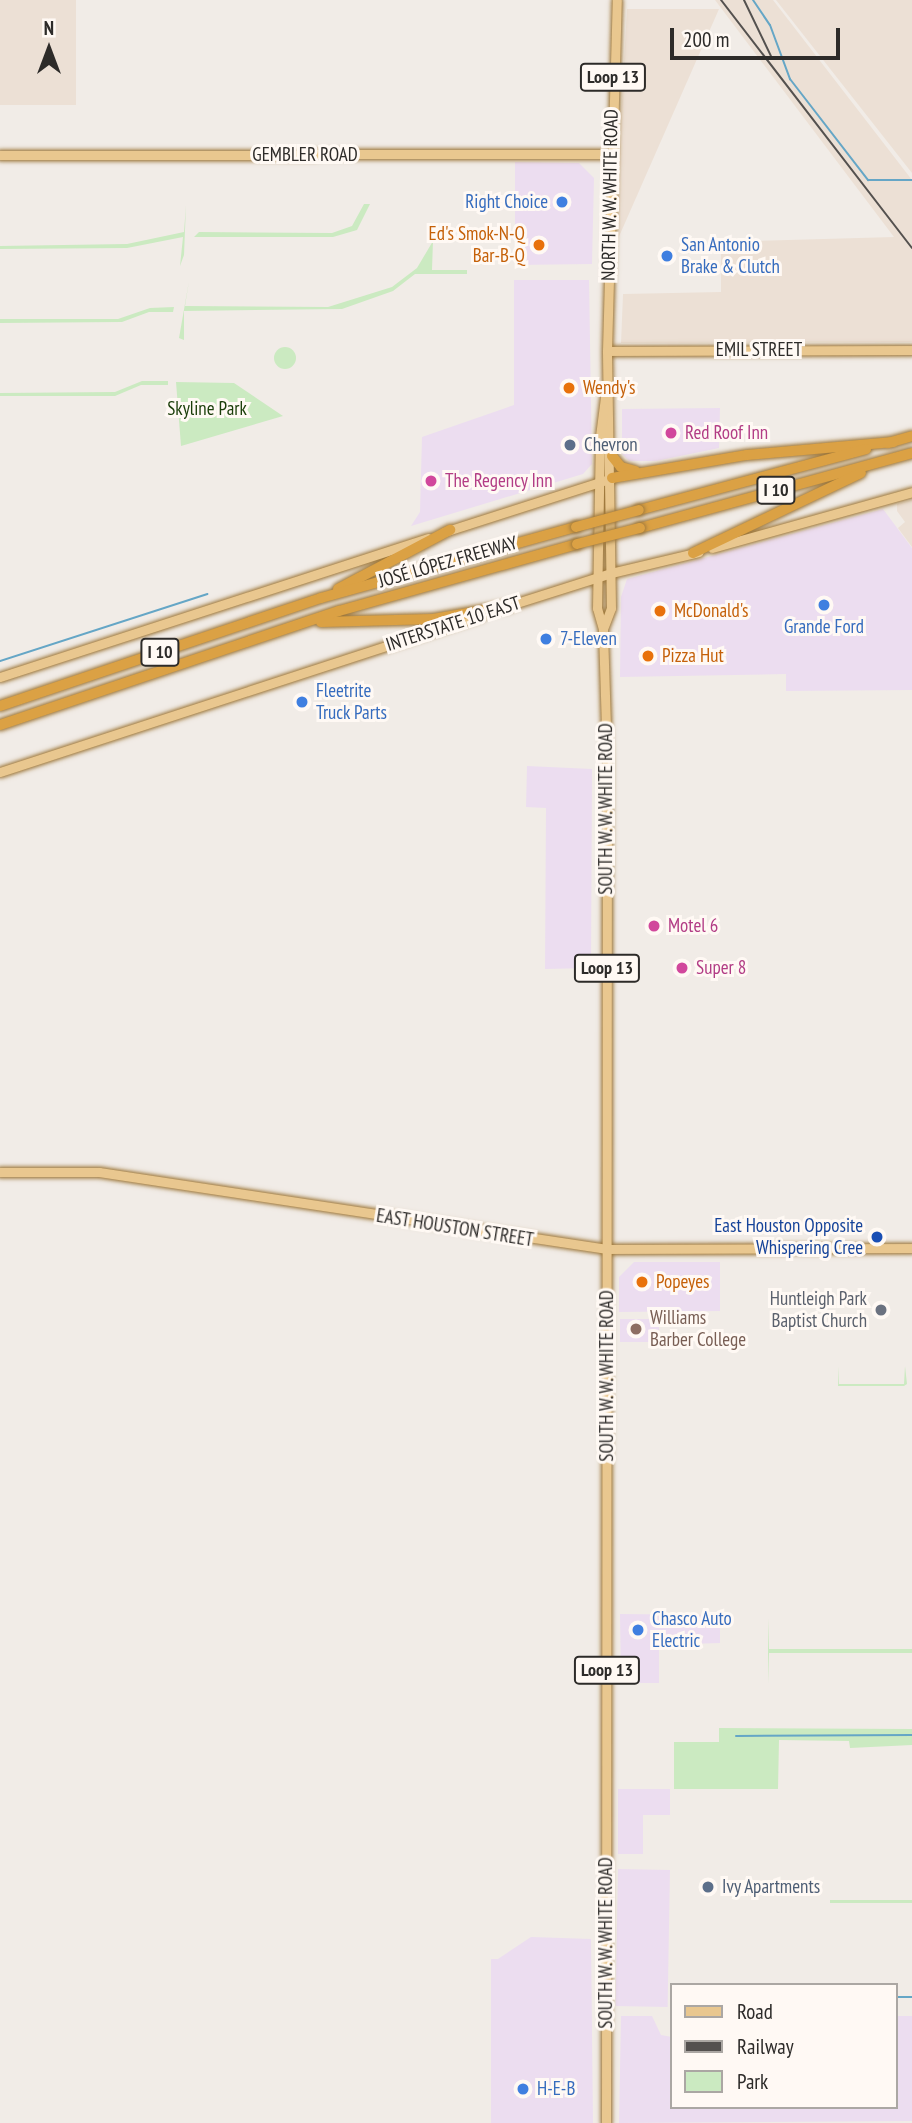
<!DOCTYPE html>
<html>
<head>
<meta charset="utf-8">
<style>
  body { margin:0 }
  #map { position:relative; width:912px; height:2123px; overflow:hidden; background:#f1ece7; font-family:"PT Sans Narrow",sans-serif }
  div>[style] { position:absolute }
  .commercial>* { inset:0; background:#ecddf0; transform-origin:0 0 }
  .built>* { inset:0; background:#ece0d5; transform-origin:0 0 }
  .green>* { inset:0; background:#cbeac1; transform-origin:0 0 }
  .round { border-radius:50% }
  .stream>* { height:2px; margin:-1px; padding:0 1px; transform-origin:1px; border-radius:1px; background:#65a6c6 }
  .roads { filter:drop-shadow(0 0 2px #9e783b) drop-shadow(0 0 2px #9e783b) }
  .major>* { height:9px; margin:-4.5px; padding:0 4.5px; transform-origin:4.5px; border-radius:4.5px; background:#e9c78f }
  .highway>* { height:10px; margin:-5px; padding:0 5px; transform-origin:5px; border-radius:5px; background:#dba144 }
  .rail>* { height:2px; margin:-1px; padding:0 1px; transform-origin:1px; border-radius:1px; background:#54514f }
  .bridges { filter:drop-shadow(0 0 2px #9e783b) drop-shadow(0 0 2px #9e783b) }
  .highway-bridge>* { height:10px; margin:-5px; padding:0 5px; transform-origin:5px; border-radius:5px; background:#dba144 }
  .dots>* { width:19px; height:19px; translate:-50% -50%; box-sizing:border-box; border:4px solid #fff9f4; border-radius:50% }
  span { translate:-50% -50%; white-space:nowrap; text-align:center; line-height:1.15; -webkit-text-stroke:6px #fff9f4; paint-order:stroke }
  .shield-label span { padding:2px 5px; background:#fff9f4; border:2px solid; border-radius:5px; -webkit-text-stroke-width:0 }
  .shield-label { font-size:18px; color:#2d2b29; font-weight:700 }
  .street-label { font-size:19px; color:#2d2b29 }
  .shop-label { font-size:19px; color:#366cbe }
  .right { translate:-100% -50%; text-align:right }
  .left { translate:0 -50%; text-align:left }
  .food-label { font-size:19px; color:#c56008 }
  .park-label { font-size:19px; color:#193d08 }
  .hotel-label { font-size:19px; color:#b23c85 }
  .service-label { font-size:19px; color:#4e5e75 }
  .transit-label { font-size:19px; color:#164399 }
  .worship-label { font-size:19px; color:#5b616d }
  .education-label { font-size:19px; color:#785e54 }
  .legend { position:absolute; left:670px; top:1983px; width:228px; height:126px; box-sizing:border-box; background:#fff9f4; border:2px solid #aba7a3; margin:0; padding:9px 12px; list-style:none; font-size:21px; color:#2d2b29 }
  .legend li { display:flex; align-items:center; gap:14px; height:35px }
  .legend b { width:35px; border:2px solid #aba7a3 }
  .north { position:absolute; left:14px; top:14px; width:70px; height:70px; -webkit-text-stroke:5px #fff9f4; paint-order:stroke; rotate:0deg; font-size:19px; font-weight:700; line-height:28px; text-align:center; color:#2d2b29 }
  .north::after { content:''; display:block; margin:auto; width:24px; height:32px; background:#2d2b29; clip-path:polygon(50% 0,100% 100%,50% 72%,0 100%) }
  .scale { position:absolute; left:670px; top:28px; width:170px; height:32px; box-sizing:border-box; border:4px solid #2d2b29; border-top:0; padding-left:9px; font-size:21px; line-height:24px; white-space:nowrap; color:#2d2b29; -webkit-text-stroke:5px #fff9f4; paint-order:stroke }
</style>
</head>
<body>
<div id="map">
  <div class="commercial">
    <i style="clip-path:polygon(515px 162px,579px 163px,594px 178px,592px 264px,515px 265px)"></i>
    <i style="clip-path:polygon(514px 280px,589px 280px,592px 464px,583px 474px,411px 526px,420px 512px,422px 437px,514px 405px)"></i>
    <i style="clip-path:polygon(720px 408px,719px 448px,656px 461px,629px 461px,622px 454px,622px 409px)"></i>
    <i style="clip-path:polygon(883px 509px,912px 548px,912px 690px,786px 691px,786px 674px,620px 677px,621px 597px,627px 579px)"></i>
    <i style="clip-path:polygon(527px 766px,592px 769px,591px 968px,545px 969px,546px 808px,526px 807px)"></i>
    <i style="clip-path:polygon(634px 1262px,720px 1262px,720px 1311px,619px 1312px,619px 1277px)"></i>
    <i style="left:620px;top:1319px;width:39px;height:23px"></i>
    <i style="clip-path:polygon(620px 1614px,720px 1615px,720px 1643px,659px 1645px,659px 1683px,621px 1683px)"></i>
    <i style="clip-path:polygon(618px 1789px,670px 1789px,670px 1815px,643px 1815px,643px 1854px,618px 1854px)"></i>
    <i style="left:618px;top:1869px;width:52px;height:137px;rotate:1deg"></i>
    <i style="clip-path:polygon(531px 1937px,591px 1939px,593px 2123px,491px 2123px,491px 1959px,498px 1959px)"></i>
    <i style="clip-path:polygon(621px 2016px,652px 2016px,661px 2035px,672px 2037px,672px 2107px,896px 2107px,896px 2016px,912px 2016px,912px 2121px,619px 2123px)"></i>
  </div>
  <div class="built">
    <i style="left:0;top:0;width:76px;height:105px"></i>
    <i style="clip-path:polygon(715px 0,773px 0,912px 180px,912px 342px,621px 343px,623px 294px,721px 292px,721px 242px,894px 237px)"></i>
    <i style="clip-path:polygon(776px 0,912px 0,912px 173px)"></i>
    <i style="clip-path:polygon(627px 9px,719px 9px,617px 241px,619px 156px)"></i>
    <i style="clip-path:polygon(912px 500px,912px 547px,898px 528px,905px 522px,897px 511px,897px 504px)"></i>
  </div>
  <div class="green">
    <i style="clip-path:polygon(364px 204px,370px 204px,357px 230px,333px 237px,194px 237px,199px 232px,332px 233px,352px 226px)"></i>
    <i style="clip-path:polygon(186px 205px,184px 255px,180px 266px,183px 237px,127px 248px,0 249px,0 246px,127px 244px,184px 232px)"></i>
    <i style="clip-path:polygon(433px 241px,432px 270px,467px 270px,467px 274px,415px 274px,393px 291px,342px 309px,184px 311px,184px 340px,179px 338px,189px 281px,185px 306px,328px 307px,392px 287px,417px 268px)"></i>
    <i style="clip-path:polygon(174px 307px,173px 312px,149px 312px,122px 322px,0 323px,0 319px,118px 319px,150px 308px)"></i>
    <i class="round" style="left:274px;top:347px;width:22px;height:22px"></i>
    <i style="clip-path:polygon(142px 381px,168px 381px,168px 385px,141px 385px,115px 396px,0 396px,0 393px,115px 392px)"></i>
    <i style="clip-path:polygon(176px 382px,234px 383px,283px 416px,181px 446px)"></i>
    <i style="clip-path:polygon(839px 1366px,839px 1384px,904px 1384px,905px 1366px,907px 1384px,904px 1386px,838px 1386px)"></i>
    <i style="clip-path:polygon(768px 1618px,769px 1649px,912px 1649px,912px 1653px,769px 1653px,768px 1684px)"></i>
    <i style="clip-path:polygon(719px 1728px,912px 1729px,912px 1745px,850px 1748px,849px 1741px,779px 1740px,778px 1789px,674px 1789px,674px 1742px,719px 1742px)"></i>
    <i style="left:830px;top:1900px;width:82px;height:3px"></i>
  </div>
  <div class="stream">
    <i style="left:753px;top:0;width:30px;rotate:56deg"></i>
    <i style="left:770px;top:25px;width:58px;rotate:69.7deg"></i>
    <i style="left:790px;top:79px;width:128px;rotate:52.3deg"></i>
    <i style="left:868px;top:180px;width:44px"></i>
    <i style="left:0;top:661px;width:218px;rotate:-17.9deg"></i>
    <i style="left:736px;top:1736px;width:176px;rotate:-0.3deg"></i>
    <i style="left:896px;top:1997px;width:16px"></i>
  </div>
  <div class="roads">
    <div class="major">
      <i style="left:0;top:155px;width:610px;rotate:-0.09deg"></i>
      <i style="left:607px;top:351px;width:305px;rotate:-0.2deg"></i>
      <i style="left:444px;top:532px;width:176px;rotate:-17.8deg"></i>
      <i style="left:712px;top:548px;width:208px;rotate:-15.6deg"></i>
      <i style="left:504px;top:607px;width:112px;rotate:-17.6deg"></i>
      <i style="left:611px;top:573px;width:90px;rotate:-13.4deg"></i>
      <i style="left:603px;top:629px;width:22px;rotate:-69deg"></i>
      <i style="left:611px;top:608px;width:257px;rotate:-90.9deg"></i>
      <i style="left:607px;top:351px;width:351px;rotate:-88.4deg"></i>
      <i style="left:0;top:677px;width:450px;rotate:-18deg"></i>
      <i style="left:0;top:772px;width:506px;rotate:-18.08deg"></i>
      <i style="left:0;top:1172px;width:99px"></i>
      <i style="left:99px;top:1172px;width:514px;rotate:8.62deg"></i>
      <i style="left:607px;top:1249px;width:305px;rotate:-0.2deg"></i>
      <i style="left:606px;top:2123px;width:1364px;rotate:-89.96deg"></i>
      <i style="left:607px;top:759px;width:130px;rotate:-91.8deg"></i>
      <i style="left:603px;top:629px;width:22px;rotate:-106deg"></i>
      <i style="left:597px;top:608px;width:172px;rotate:-89deg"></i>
      <i style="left:600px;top:436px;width:46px;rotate:-82.6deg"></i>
    </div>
    <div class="highway">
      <i style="left:888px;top:443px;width:25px;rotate:-16deg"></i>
      <i style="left:612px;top:456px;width:14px;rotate:51deg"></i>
      <i style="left:621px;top:467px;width:15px;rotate:16deg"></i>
      <i style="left:612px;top:478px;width:137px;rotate:-9.7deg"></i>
      <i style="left:747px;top:455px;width:147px;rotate:-5.1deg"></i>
      <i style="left:639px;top:510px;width:235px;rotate:-15deg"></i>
      <i style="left:640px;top:528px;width:282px;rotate:-15.4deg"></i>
      <i style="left:693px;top:553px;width:186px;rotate:-25.5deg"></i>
      <i style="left:338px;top:589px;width:127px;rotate:-27.8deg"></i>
      <i style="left:321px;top:622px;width:112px;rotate:-1.5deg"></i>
      <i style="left:433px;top:619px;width:78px;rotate:-9.6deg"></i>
      <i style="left:0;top:706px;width:339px;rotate:-18.6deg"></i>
      <i style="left:321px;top:598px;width:265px;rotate:-15.6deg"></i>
      <i style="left:0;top:725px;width:358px;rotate:-18.6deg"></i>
      <i style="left:339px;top:611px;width:247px;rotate:-15.7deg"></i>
    </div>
  </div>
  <div class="rail">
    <i style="left:721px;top:0;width:313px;rotate:52.4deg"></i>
    <i style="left:744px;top:0;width:62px;rotate:64.3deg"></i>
  </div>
  <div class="bridges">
    <div class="highway-bridge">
      <i style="left:576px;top:527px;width:65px;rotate:-15.1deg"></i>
      <i style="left:577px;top:544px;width:65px;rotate:-14.3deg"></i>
    </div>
  </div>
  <div class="dots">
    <i style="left:562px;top:202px;background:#3f7fe0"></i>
    <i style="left:539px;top:245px;background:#e8710a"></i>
    <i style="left:667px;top:256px;background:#3f7fe0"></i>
    <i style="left:569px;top:388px;background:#e8710a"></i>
    <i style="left:671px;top:433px;background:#d1479c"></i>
    <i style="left:570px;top:445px;background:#5c6f8a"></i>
    <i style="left:431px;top:481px;background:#d1479c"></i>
    <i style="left:824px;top:605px;background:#3f7fe0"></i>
    <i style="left:660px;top:611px;background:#e8710a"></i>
    <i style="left:546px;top:639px;background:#3f7fe0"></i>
    <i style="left:648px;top:656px;background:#e8710a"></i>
    <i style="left:302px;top:702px;background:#3f7fe0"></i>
    <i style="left:654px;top:926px;background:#d1479c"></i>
    <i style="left:682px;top:968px;background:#d1479c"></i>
    <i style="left:877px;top:1237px;background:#1a4fb4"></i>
    <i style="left:642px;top:1282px;background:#e8710a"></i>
    <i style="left:881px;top:1310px;background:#6b7280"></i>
    <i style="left:636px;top:1329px;background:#8d6e63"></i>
    <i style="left:638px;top:1630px;background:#3f7fe0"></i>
    <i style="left:708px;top:1887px;background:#5c6f8a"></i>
    <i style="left:523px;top:2089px;background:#3f7fe0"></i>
  </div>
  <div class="shield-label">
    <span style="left:613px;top:77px">Loop 13</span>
    <span style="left:776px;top:490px">I 10</span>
    <span style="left:160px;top:652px">I 10</span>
    <span style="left:607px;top:968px">Loop 13</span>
    <span style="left:607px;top:1670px">Loop 13</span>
  </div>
  <div class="street-label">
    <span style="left:305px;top:155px">GEMBLER ROAD</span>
    <span style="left:610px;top:195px;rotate:-89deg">NORTH W. W. WHITE ROAD</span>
    <span style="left:759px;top:350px">EMIL STREET</span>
    <span style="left:448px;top:562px;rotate:-16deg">JOSÉ LÓPEZ FREEWAY</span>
    <span style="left:453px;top:624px;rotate:-18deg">INTERSTATE 10 EAST</span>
    <span style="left:606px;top:809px;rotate:-90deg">SOUTH W. W. WHITE ROAD</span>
    <span style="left:455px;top:1228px;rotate:9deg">EAST HOUSTON STREET</span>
    <span style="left:607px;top:1376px;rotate:-90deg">SOUTH W. W. WHITE ROAD</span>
    <span style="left:606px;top:1943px;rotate:-90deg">SOUTH W. W. WHITE ROAD</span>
  </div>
  <div class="shop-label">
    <span class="right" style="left:548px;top:202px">Right Choice</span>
    <span class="left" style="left:681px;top:256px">San Antonio<br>Brake &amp; Clutch</span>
    <span style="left:824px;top:627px">Grande Ford</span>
    <span class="left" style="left:560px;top:639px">7-Eleven</span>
    <span class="left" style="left:316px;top:702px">Fleetrite<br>Truck Parts</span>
    <span class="left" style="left:652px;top:1630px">Chasco Auto<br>Electric</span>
    <span class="left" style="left:537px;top:2089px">H-E-B</span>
  </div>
  <div class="food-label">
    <span class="right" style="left:525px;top:245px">Ed's Smok-N-Q<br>Bar-B-Q</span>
    <span class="left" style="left:583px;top:388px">Wendy's</span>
    <span class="left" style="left:674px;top:611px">McDonald's</span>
    <span class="left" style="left:662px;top:656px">Pizza Hut</span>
    <span class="left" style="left:656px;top:1282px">Popeyes</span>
  </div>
  <div class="park-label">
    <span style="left:207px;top:409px">Skyline Park</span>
  </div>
  <div class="hotel-label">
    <span class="left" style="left:685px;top:433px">Red Roof Inn</span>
    <span class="left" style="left:445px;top:481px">The Regency Inn</span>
    <span class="left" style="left:668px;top:926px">Motel 6</span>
    <span class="left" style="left:696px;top:968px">Super 8</span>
  </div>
  <div class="service-label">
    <span class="left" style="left:584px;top:445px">Chevron</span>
    <span class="left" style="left:722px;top:1887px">Ivy Apartments</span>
  </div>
  <div class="transit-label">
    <span class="right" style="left:863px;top:1237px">East Houston Opposite<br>Whispering Cree</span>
  </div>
  <div class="worship-label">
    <span class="right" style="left:867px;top:1310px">Huntleigh Park<br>Baptist Church</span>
  </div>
  <div class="education-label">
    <span class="left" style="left:650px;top:1329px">Williams<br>Barber College</span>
  </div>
  <ul class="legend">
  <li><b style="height:9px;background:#e9c78f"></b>Road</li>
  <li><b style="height:9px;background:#54514f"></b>Railway</li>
  <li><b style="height:19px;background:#cbeac1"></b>Park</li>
  </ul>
  <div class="north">N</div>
  <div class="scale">200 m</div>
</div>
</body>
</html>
